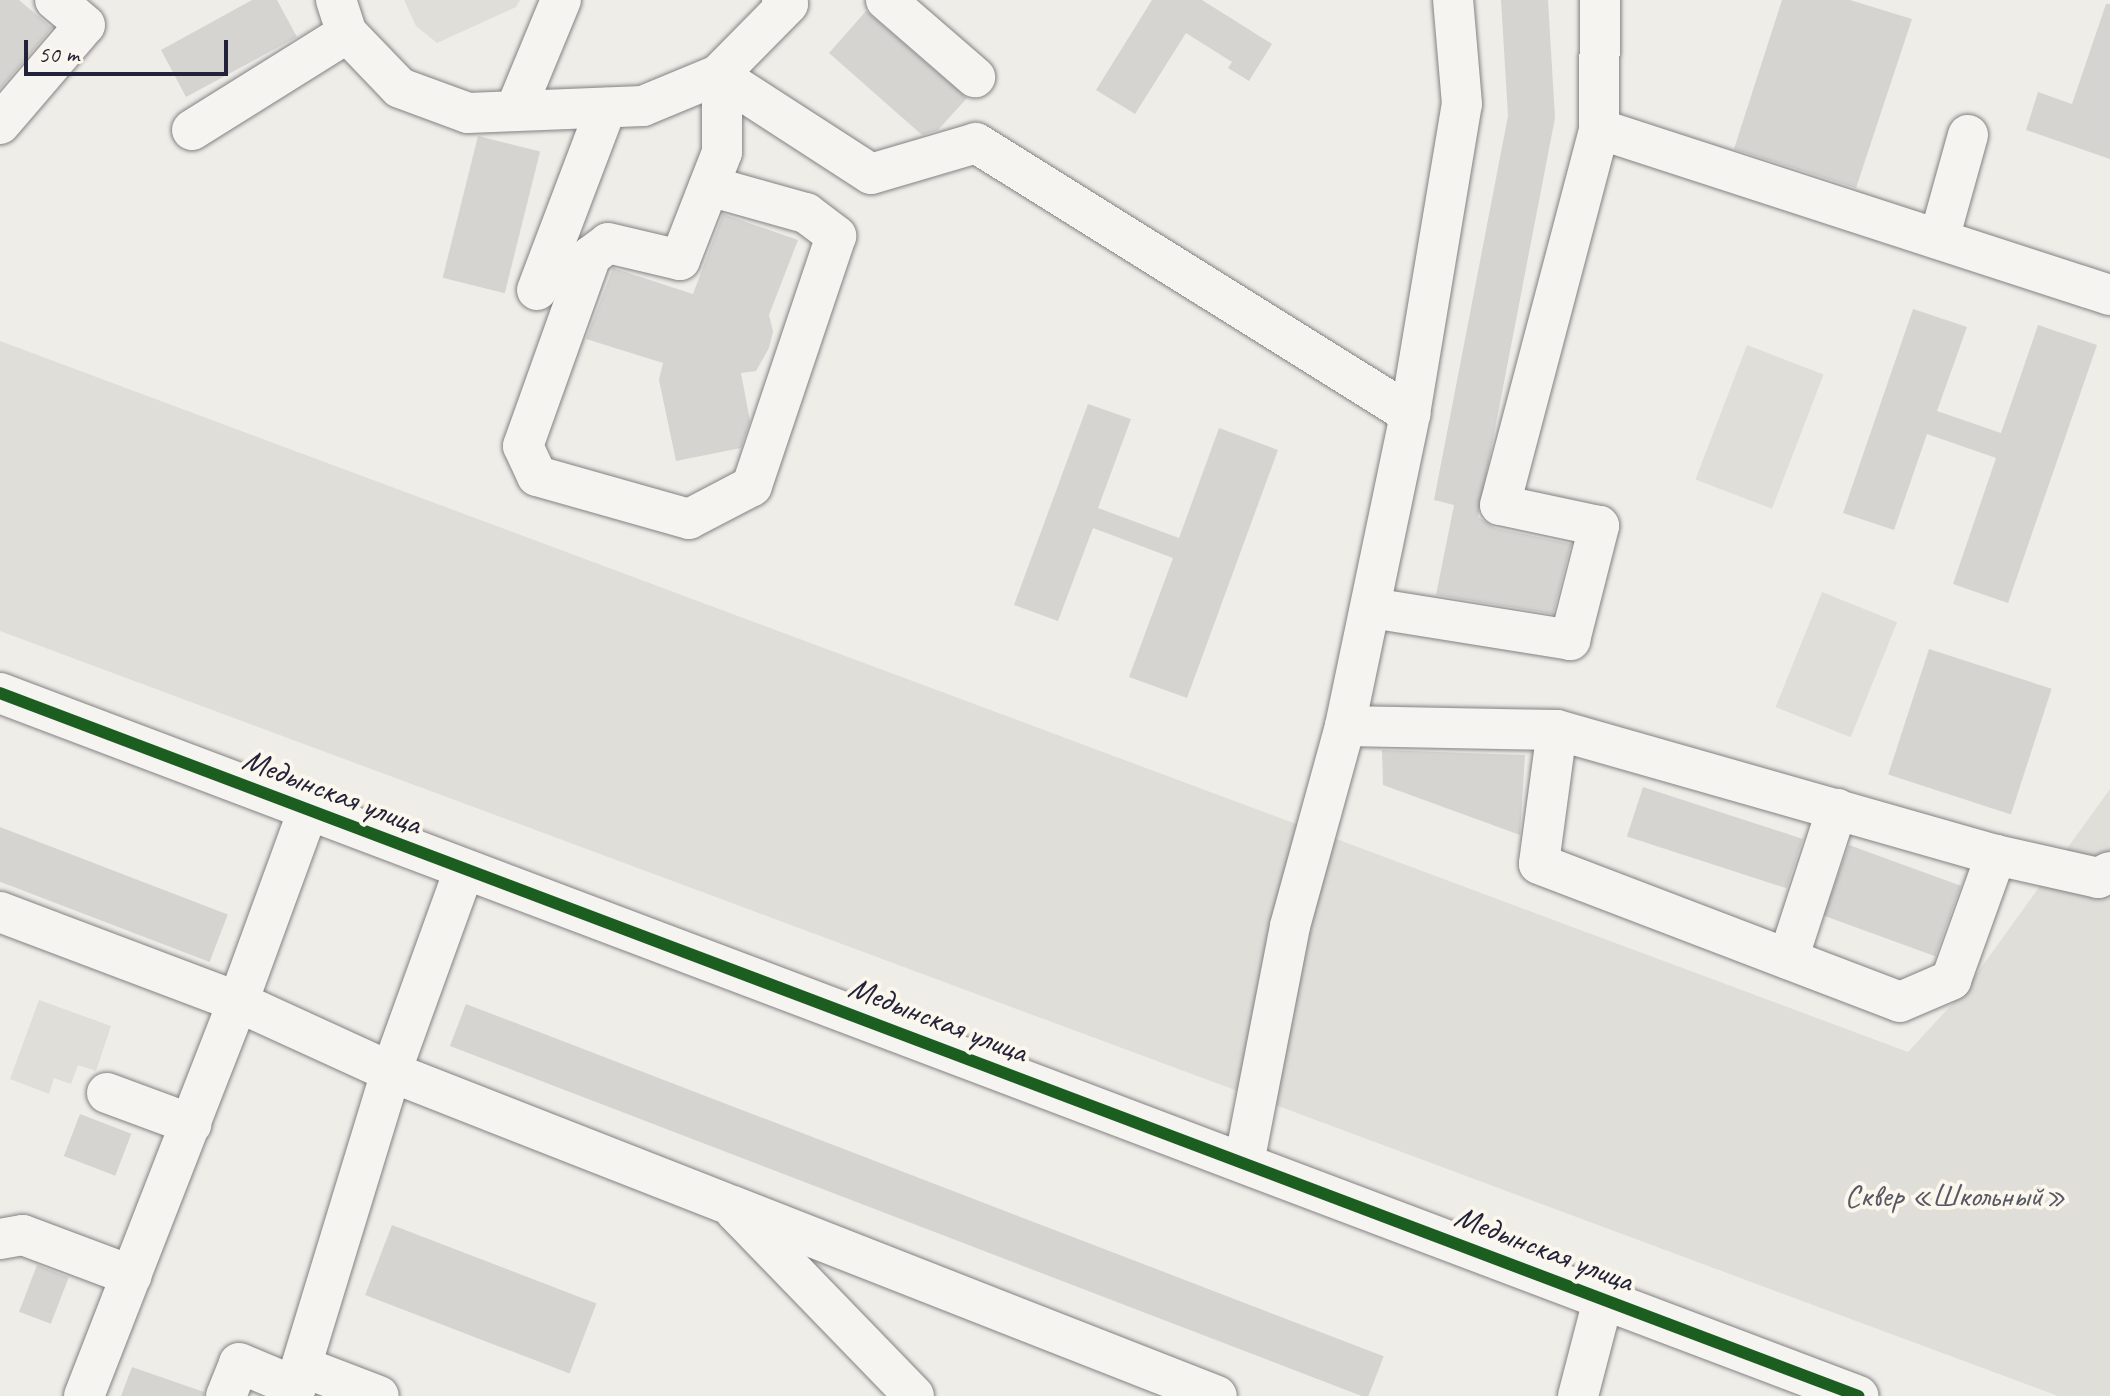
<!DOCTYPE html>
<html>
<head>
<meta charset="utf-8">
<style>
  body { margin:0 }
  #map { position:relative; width:2110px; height:1396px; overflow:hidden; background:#efede8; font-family:Caveat,sans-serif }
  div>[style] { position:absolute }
  .green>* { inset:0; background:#e0ded9; transform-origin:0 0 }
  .building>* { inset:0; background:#d6d4d1; transform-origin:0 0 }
  .roads { filter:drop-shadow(0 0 2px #838284) drop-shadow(0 0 2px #838284) }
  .minor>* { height:40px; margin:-20px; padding:0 20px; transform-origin:20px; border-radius:20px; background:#f5f4f0 }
  .cycleway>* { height:12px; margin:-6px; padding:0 6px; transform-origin:6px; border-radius:6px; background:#1b5e20 }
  span { translate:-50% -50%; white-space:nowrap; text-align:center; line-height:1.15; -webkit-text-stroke:8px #fbf7ec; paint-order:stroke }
  .street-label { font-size:32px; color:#22223b }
  .park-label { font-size:32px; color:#575766 }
  .scale { position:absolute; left:24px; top:40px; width:204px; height:36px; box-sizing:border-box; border:4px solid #22223b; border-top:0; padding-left:10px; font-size:24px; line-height:28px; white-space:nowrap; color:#22223b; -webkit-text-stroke:6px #fbf7ec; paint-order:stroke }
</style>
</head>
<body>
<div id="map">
  <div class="green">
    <i style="clip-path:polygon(404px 0,520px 0,516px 7px,437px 43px,416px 26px)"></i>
    <i style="clip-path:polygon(0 341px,1908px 1052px,1965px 990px,2110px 789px,2110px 1396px,2058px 1396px,0 631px)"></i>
    <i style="left:1747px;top:345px;width:82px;height:144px;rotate:21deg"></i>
    <i style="left:1822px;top:592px;width:81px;height:124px;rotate:22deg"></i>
    <i style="clip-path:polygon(39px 1000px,111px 1026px,96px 1071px,78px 1065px,71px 1084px,54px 1078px,49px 1094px,10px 1079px)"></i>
  </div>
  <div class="building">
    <i style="clip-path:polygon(0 0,19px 0,52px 28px,0 89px)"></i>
    <i style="clip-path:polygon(252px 0,277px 0,297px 37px,186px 97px,161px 50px)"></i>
    <i style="clip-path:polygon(1152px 0,1202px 0,1272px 44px,1249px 81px,1228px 68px,1232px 62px,1186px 33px,1135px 114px,1096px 90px)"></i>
    <i style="clip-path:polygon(1501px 0,1548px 0,1555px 118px,1478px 517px,1495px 528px,1571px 544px,1553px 614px,1436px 595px,1454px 505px,1434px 500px,1508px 116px)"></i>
    <i style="clip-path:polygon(1782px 0,1850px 0,1912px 19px,1856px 188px,1734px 149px)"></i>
    <i style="clip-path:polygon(2106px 4px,2110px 4px,2110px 159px,2026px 130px,2038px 92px,2072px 104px)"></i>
    <i style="clip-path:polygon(866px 11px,967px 98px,938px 130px,922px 135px,829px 53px)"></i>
    <i style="left:478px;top:136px;width:64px;height:146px;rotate:14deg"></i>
    <i style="clip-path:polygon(723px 214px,798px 240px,769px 315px,773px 332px,769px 348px,756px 371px,741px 373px,750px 421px,741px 448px,676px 461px,659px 380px,663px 363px,586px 339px,613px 268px,693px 294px)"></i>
    <i style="clip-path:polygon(1913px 309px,1967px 327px,1937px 411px,2001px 433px,2038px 325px,2097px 345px,2008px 603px,1953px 584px,1996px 458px,1927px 434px,1894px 530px,1843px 513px)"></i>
    <i style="clip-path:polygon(1088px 404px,1131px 419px,1098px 508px,1179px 538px,1219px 428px,1278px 450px,1187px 698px,1129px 677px,1173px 558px,1093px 528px,1058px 621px,1014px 605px)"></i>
    <i style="left:1929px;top:649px;width:129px;height:132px;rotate:18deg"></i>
    <i style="clip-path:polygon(1382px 750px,1525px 755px,1520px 835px,1383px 785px)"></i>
    <i style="left:1643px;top:787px;width:168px;height:52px;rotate:18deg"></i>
    <i style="left:0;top:827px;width:244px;height:51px;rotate:21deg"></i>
    <i style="left:1849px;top:845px;width:119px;height:75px;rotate:20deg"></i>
    <i style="left:466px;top:1004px;width:983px;height:45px;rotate:21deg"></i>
    <i style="left:80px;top:1114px;width:55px;height:45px;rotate:21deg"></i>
    <i style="left:392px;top:1225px;width:219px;height:75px;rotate:21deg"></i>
    <i style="left:37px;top:1265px;width:34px;height:50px;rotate:21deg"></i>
    <i style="clip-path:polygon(132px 1367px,204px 1392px,204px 1396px,121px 1396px)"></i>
  </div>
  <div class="roads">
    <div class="minor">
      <i style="left:336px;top:0;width:35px;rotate:72deg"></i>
      <i style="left:347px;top:33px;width:76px;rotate:46.1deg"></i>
      <i style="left:400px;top:88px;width:72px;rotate:20.2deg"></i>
      <i style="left:468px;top:113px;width:175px;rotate:-2.3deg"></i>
      <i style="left:643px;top:106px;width:81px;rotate:-22.5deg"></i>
      <i style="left:782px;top:0;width:7px;rotate:34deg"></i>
      <i style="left:788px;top:4px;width:100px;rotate:134.6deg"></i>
      <i style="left:718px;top:75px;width:182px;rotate:32.9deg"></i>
      <i style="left:871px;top:174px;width:109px;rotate:-16.4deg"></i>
      <i style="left:976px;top:143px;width:512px;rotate:31.98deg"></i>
      <i style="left:886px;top:0;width:118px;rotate:40.9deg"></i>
      <i style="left:515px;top:111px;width:120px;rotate:-67.5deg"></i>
      <i style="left:0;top:124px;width:130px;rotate:-49.4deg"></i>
      <i style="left:85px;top:25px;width:39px;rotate:-140deg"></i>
      <i style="left:1599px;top:129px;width:537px;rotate:18deg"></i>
      <i style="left:192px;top:130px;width:183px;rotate:-32deg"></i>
      <i style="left:709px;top:186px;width:101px;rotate:15.6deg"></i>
      <i style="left:806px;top:213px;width:38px;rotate:37deg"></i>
      <i style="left:836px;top:236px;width:264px;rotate:108.6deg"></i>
      <i style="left:752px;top:486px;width:71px;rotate:152.4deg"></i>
      <i style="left:689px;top:519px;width:158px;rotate:-164.2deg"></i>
      <i style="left:537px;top:476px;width:33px;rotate:-115deg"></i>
      <i style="left:523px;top:446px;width:202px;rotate:-70.3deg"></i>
      <i style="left:591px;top:256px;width:21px;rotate:-37deg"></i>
      <i style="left:608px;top:243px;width:74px;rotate:13.3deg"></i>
      <i style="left:680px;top:260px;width:116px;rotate:-68.7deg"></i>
      <i style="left:722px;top:152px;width:75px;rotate:-90deg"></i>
      <i style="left:1939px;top:239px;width:108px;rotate:-74.4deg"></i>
      <i style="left:537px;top:290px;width:195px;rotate:-69.2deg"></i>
      <i style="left:1371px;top:608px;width:202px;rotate:9.1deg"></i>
      <i style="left:1570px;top:640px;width:118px;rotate:-75.7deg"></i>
      <i style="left:1599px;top:526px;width:101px;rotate:-168deg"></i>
      <i style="left:1500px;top:505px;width:389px;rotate:-75.2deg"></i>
      <i style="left:1599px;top:129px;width:129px;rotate:-89.6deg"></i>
      <i style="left:0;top:693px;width:1987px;rotate:20.72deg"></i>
      <i style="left:1345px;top:726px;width:212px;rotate:1.1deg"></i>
      <i style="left:1557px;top:730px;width:456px;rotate:15.9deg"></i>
      <i style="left:1996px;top:855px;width:105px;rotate:12.7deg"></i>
      <i style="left:2098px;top:878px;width:13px;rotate:-27deg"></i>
      <i style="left:1557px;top:730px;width:135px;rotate:97.7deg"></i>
      <i style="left:1539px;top:864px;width:386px;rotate:20.9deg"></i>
      <i style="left:1900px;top:1002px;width:56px;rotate:-23.3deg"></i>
      <i style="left:1951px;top:980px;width:133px;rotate:-70.2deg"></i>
      <i style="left:0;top:912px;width:254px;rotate:20.7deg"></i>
      <i style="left:238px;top:1002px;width:203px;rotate:-69.9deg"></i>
      <i style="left:1788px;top:959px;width:158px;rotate:-71.9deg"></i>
      <i style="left:107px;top:1093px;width:90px;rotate:20.3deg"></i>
      <i style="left:1244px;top:1163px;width:241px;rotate:-79deg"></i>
      <i style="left:1290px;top:926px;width:207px;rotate:-74.6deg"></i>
      <i style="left:1345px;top:726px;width:319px;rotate:-78.2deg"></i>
      <i style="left:1410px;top:414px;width:314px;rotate:-80.5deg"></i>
      <i style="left:1462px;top:104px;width:104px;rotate:-94.9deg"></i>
      <i style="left:735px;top:1211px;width:257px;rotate:45.9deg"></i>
      <i style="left:0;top:1239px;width:23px;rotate:-10deg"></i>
      <i style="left:23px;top:1235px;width:116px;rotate:20.6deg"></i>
      <i style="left:303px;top:1367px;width:81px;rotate:20.9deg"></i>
      <i style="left:84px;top:1396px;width:423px;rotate:-68.7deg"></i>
      <i style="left:238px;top:1002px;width:168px;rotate:24.6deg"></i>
      <i style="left:391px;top:1072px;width:887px;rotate:21.42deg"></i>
      <i style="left:226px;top:1396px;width:35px;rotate:-68deg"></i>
      <i style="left:239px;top:1363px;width:62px;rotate:22.8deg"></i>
      <i style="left:292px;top:1396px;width:339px;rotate:-73deg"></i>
      <i style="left:391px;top:1072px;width:215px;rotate:-70.1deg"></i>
      <i style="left:1578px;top:1396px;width:99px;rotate:-75.4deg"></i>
    </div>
  </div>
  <div class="cycleway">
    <i style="left:0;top:693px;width:1987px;rotate:20.72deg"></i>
  </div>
  <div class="street-label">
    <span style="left:332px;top:792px;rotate:21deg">Медынская улица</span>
    <span style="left:938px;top:1020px;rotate:21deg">Медынская улица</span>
    <span style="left:1544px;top:1249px;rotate:21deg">Медынская улица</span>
  </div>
  <div class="park-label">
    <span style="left:1955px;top:1196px">Сквер «Школьный»</span>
  </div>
  <div class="scale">50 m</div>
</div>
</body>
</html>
